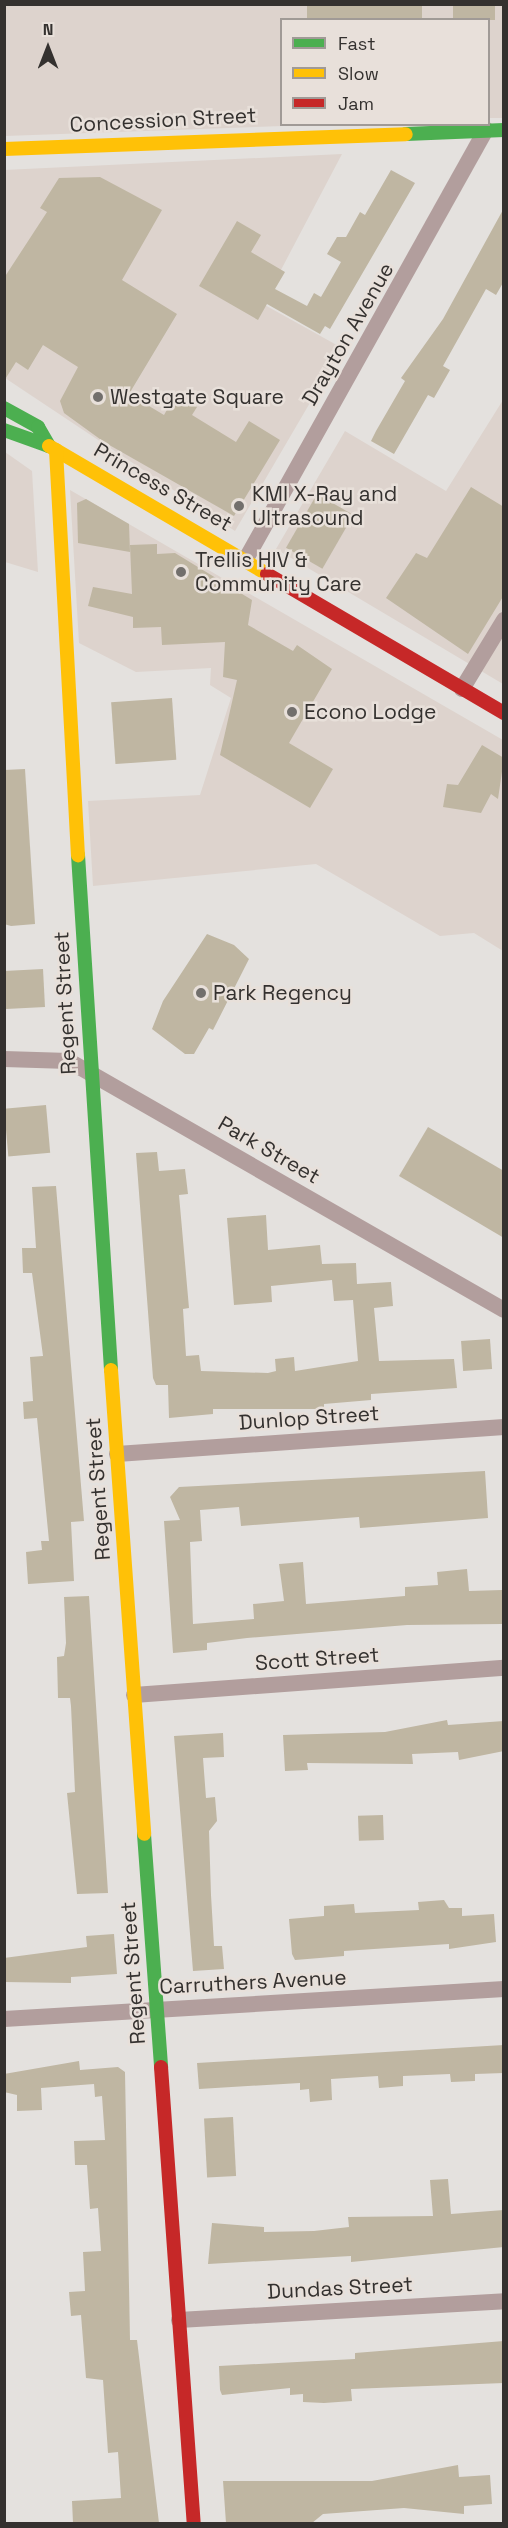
<!DOCTYPE html>
<html>
<head>
<meta charset="utf-8">
<style>
  body { margin:0 }
  #map { position:relative; width:508px; height:2528px; overflow:hidden; background:#e4e1de; font-family:"Space Grotesk",sans-serif }
  div>[style] { position:absolute }
  .built>* { inset:0; background:#ddd3cd }
  .building>* { inset:0; background:#bfb6a2; transform-origin:0 0 }
  .street>* { height:16px; margin:-8px; padding:0 8px; transform-origin:8px; border-radius:8px; background:#b29e9d }
  .fast>* { height:14px; margin:-7px; padding:0 7px; transform-origin:7px; border-radius:7px; background:#4caf50 }
  .slow>* { height:14px; margin:-7px; padding:0 7px; transform-origin:7px; border-radius:7px; background:#ffc107 }
  .jam>* { height:14px; margin:-7px; padding:0 7px; transform-origin:7px; border-radius:7px; background:#c62828 }
  .dots>* { width:16px; height:16px; translate:-50% -50%; box-sizing:border-box; border:3px solid #e8e0da; border-radius:50% }
  span { translate:-50% -50%; white-space:nowrap; text-align:center; line-height:1.15; -webkit-text-stroke:5px #e8e0da; paint-order:stroke }
  .street-label { font-size:21px; color:#34312f }
  .poi-label { font-size:21px; color:#34312f }
  .left { translate:0 -50%; text-align:left }
  .frame { position:absolute; inset:0; border:6px solid #34312f; pointer-events:none }
  .legend { position:absolute; left:280px; top:18px; width:210px; height:108px; box-sizing:border-box; background:#e8e0da; border:2px solid #a09a96; margin:0; padding:8px 10px; list-style:none; font-size:18px; color:#34312f }
  .legend li { display:flex; align-items:center; gap:12px; height:30px }
  .legend b { width:30px; border:2px solid #a09a96 }
  .north { position:absolute; left:18px; top:18px; width:60px; height:60px; -webkit-text-stroke:4px #e8e0da; paint-order:stroke; rotate:0deg; font-size:16px; font-weight:700; line-height:24px; text-align:center; color:#34312f }
  .north::after { content:''; display:block; margin:auto; width:21px; height:27px; background:#34312f; clip-path:polygon(50% 0,100% 100%,50% 72%,0 100%) }
</style>
</head>
<body>
<div id="map">
  <div class="built">
    <i style="clip-path:polygon(4px 5px,503px 5px,503px 118px,489px 118px,488px 20px,282px 20px,282px 124px,312px 125px,5px 136px)"></i>
    <i style="clip-path:polygon(342px 154px,263px 304px,342px 348px,235px 531px,5px 378px,4px 170px)"></i>
    <i style="clip-path:polygon(503px 400px,503px 684px,276px 549px,345px 431px,446px 491px)"></i>
    <i style="clip-path:polygon(5px 452px,32px 471px,38px 572px,5px 562px)"></i>
    <i style="clip-path:polygon(70px 490px,503px 740px,503px 951px,474px 933px,440px 936px,316px 864px,93px 886px,88px 801px,200px 795px,231px 698px,210px 685px,211px 668px,136px 672px,79px 643px)"></i>
  </div>
  <div class="building">
    <i style="left:307px;top:4px;width:115px;height:16px"></i>
    <i style="left:453px;top:4px;width:42px;height:16px"></i>
    <i style="clip-path:polygon(391px 170px,415px 183px,330px 329px,325px 326px,320px 334px,267px 304px,258px 320px,199px 286px,237px 221px,261px 235px,251px 252px,285px 272px,275px 289px,307px 306px,314px 293px,321px 297px,341px 262px,327px 254px,337px 237px,346px 237px,360px 212px,365px 215px)"></i>
    <i style="clip-path:polygon(100px 177px,162px 210px,122px 280px,177px 314px,129px 394px,164px 415px,176px 394px,197px 407px,192px 415px,236px 442px,249px 421px,280px 440px,234px 516px,104px 442px,64px 413px,60px 401px,78px 367px,43px 345px,28px 370px,16px 362px,4px 381px,4px 278px,47px 212px,40px 208px,59px 178px)"></i>
    <i style="clip-path:polygon(504px 208px,504px 281px,496px 295px,486px 289px,443px 366px,450px 370px,434px 398px,428px 395px,394px 454px,371px 441px,376px 431px,405px 381px,401px 378px,443px 319px)"></i>
    <i style="clip-path:polygon(471px 487px,504px 507px,504px 595px,468px 654px,386px 598px,416px 553px,427px 558px)"></i>
    <i style="left:317px;top:494px;width:42px;height:62px;rotate:30deg"></i>
    <i style="clip-path:polygon(86px 499px,129px 524px,130px 552px,78px 543px,77px 503px)"></i>
    <i style="clip-path:polygon(157px 544px,157px 554px,175px 553px,252px 600px,248px 625px,293px 651px,297px 645px,332px 669px,289px 743px,333px 769px,310px 808px,220px 755px,237px 680px,223px 677px,225px 642px,162px 645px,161px 627px,133px 628px,133px 617px,88px 606px,93px 587px,132px 594px,130px 545px)"></i>
    <i style="left:172px;top:698px;width:62px;height:61px;rotate:86deg"></i>
    <i style="clip-path:polygon(482px 745px,504px 758px,498px 799px,491px 794px,481px 813px,443px 807px,447px 784px,458px 785px)"></i>
    <i style="clip-path:polygon(25px 769px,35px 924px,11px 926px,4px 924px,4px 770px)"></i>
    <i style="clip-path:polygon(207px 934px,234px 945px,249px 959px,213px 1030px,209px 1028px,194px 1054px,185px 1054px,152px 1029px,163px 1001px)"></i>
    <i style="left:43px;top:969px;width:38px;height:39px;rotate:87deg"></i>
    <i style="left:46px;top:1105px;width:48px;height:42px;rotate:85deg"></i>
    <i style="clip-path:polygon(428px 1127px,504px 1171px,504px 1238px,399px 1176px)"></i>
    <i style="clip-path:polygon(157px 1152px,159px 1171px,185px 1169px,188px 1194px,179px 1195px,189px 1308px,183px 1309px,186px 1356px,199px 1355px,201px 1371px,268px 1373px,276px 1371px,275px 1359px,294px 1357px,295px 1371px,358px 1361px,353px 1300px,334px 1301px,332px 1280px,271px 1286px,272px 1302px,234px 1305px,227px 1218px,266px 1215px,268px 1250px,320px 1245px,322px 1264px,356px 1263px,357px 1284px,391px 1282px,393px 1306px,374px 1308px,379px 1361px,454px 1359px,457px 1388px,371px 1394px,371px 1400px,324px 1404px,324px 1409px,213px 1409px,213px 1414px,169px 1418px,168px 1385px,156px 1385px,153px 1378px,136px 1153px)"></i>
    <i style="clip-path:polygon(56px 1186px,84px 1521px,71px 1522px,74px 1581px,28px 1584px,26px 1552px,42px 1550px,41px 1541px,49px 1541px,37px 1418px,24px 1419px,23px 1402px,33px 1401px,30px 1357px,43px 1356px,32px 1273px,23px 1273px,22px 1248px,36px 1248px,32px 1187px)"></i>
    <i style="left:490px;top:1339px;width:30px;height:29px;rotate:86deg"></i>
    <i style="clip-path:polygon(485px 1471px,488px 1518px,360px 1528px,359px 1517px,241px 1526px,239px 1507px,200px 1510px,202px 1541px,190px 1542px,193px 1624px,254px 1619px,253px 1604px,284px 1601px,279px 1564px,303px 1562px,306px 1604px,405px 1596px,405px 1587px,438px 1585px,437px 1572px,467px 1569px,469px 1591px,502px 1590px,502px 1624px,407px 1625px,247px 1638px,207px 1643px,207px 1650px,173px 1653px,164px 1521px,180px 1520px,170px 1497px,179px 1487px)"></i>
    <i style="clip-path:polygon(89px 1596px,108px 1893px,77px 1894px,67px 1793px,75px 1792px,71px 1706px,70px 1698px,58px 1698px,57px 1657px,64px 1656px,66px 1643px,64px 1597px)"></i>
    <i style="clip-path:polygon(447px 1720px,448px 1725px,504px 1721px,504px 1751px,459px 1760px,458px 1752px,412px 1754px,413px 1764px,307px 1763px,308px 1770px,285px 1771px,283px 1735px,385px 1732px)"></i>
    <i style="clip-path:polygon(223px 1733px,224px 1757px,203px 1758px,206px 1798px,215px 1797px,217px 1821px,209px 1831px,211px 1895px,214px 1946px,222px 1946px,224px 1969px,193px 1971px,174px 1736px)"></i>
    <i style="left:383px;top:1815px;width:25px;height:25px;rotate:88deg"></i>
    <i style="clip-path:polygon(444px 1900px,449px 1908px,462px 1908px,462px 1916px,494px 1914px,496px 1942px,449px 1949px,449px 1944px,344px 1951px,344px 1956px,295px 1960px,292px 1954px,289px 1919px,324px 1916px,324px 1906px,354px 1904px,355px 1913px,419px 1910px,418px 1902px)"></i>
    <i style="clip-path:polygon(114px 1934px,117px 1974px,71px 1977px,71px 1983px,4px 1982px,4px 1958px,87px 1947px,86px 1936px)"></i>
    <i style="clip-path:polygon(504px 2045px,504px 2073px,475px 2074px,475px 2081px,451px 2082px,450px 2074px,403px 2076px,403px 2086px,379px 2088px,378px 2076px,331px 2079px,332px 2100px,310px 2102px,309px 2089px,300px 2090px,300px 2083px,199px 2089px,197px 2063px)"></i>
    <i style="clip-path:polygon(79px 2061px,80px 2070px,118px 2067px,125px 2072px,130px 2340px,137px 2340px,159px 2523px,73px 2523px,72px 2501px,121px 2498px,118px 2452px,108px 2453px,103px 2380px,86px 2378px,81px 2315px,71px 2316px,69px 2292px,85px 2291px,83px 2252px,101px 2251px,98px 2208px,90px 2209px,87px 2165px,75px 2165px,74px 2141px,105px 2140px,102px 2096px,95px 2097px,94px 2084px,41px 2088px,42px 2110px,17px 2111px,17px 2095px,4px 2092px,4px 2074px)"></i>
    <i style="left:233px;top:2117px;width:59px;height:29px;rotate:87deg"></i>
    <i style="clip-path:polygon(448px 2179px,451px 2214px,504px 2210px,504px 2247px,351px 2262px,351px 2256px,208px 2264px,212px 2223px,264px 2227px,264px 2232px,314px 2231px,349px 2227px,348px 2217px,433px 2216px,430px 2180px)"></i>
    <i style="clip-path:polygon(504px 2341px,504px 2383px,351px 2389px,352px 2401px,324px 2403px,303px 2402px,303px 2394px,290px 2395px,290px 2388px,222px 2395px,220px 2390px,219px 2366px,355px 2359px,355px 2353px)"></i>
    <i style="clip-path:polygon(458px 2465px,459px 2477px,490px 2475px,492px 2504px,464px 2506px,464px 2514px,404px 2508px,323px 2514px,312px 2523px,226px 2523px,223px 2481px,372px 2481px)"></i>
  </div>
  <div class="street">
    <i style="left:246px;top:559px;width:492px;rotate:-60.8deg"></i>
    <i style="left:462px;top:689px;width:81px;rotate:-58.7deg"></i>
    <i style="left:4px;top:1059px;width:65px;rotate:1.8deg"></i>
    <i style="left:69px;top:1061px;width:501px;rotate:29.79deg"></i>
    <i style="left:117px;top:1454px;width:388px;rotate:-4deg"></i>
    <i style="left:134px;top:1695px;width:371px;rotate:-4.2deg"></i>
    <i style="left:4px;top:2019px;width:501px;rotate:-3.43deg"></i>
    <i style="left:179px;top:2320px;width:326px;rotate:-3.3deg"></i>
  </div>
  <div class="fast">
    <i style="left:406px;top:134px;width:98px;rotate:-2.3deg"></i>
    <i style="left:4px;top:408px;width:39px;rotate:29deg"></i>
    <i style="left:38px;top:427px;width:22px;rotate:60deg"></i>
    <i style="left:4px;top:430px;width:48px;rotate:19.6deg"></i>
    <i style="left:78px;top:855px;width:516px;rotate:86.33deg"></i>
    <i style="left:144px;top:1834px;width:234px;rotate:85.8deg"></i>
  </div>
  <div class="slow">
    <i style="left:4px;top:149px;width:402px;rotate:-2.1deg"></i>
    <i style="left:49px;top:446px;width:253px;rotate:30.4deg"></i>
    <i style="left:56px;top:450px;width:406px;rotate:86.9deg"></i>
    <i style="left:111px;top:1370px;width:465px;rotate:85.9deg"></i>
  </div>
  <div class="jam">
    <i style="left:267px;top:574px;width:275px;rotate:30.4deg"></i>
    <i style="left:161px;top:2067px;width:458px;rotate:85.9deg"></i>
  </div>
  <div class="dots">
    <i style="left:98px;top:397px;background:#726f6c"></i>
    <i style="left:239px;top:506px;background:#726f6c"></i>
    <i style="left:181px;top:572px;background:#726f6c"></i>
    <i style="left:292px;top:712px;background:#726f6c"></i>
    <i style="left:201px;top:993px;background:#726f6c"></i>
  </div>
  <div class="street-label">
    <span style="left:163px;top:120px;rotate:-3deg">Concession Street</span>
    <span style="left:348px;top:334px;rotate:-60deg">Drayton Avenue</span>
    <span style="left:163px;top:487px;rotate:30deg">Princess Street</span>
    <span style="left:65px;top:1003px;rotate:-93deg">Regent Street</span>
    <span style="left:269px;top:1150px;rotate:30deg">Park Street</span>
    <span style="left:309px;top:1418px;rotate:-4deg">Dunlop Street</span>
    <span style="left:98px;top:1489px;rotate:-94deg">Regent Street</span>
    <span style="left:317px;top:1659px;rotate:-4deg">Scott Street</span>
    <span style="left:133px;top:1973px;rotate:-94deg">Regent Street</span>
    <span style="left:253px;top:1982px;rotate:-3deg">Carruthers Avenue</span>
    <span style="left:340px;top:2288px;rotate:-3deg">Dundas Street</span>
  </div>
  <div class="poi-label">
    <span class="left" style="left:110px;top:397px">Westgate Square</span>
    <span class="left" style="left:252px;top:506px">KMI X-Ray and<br>Ultrasound</span>
    <span class="left" style="left:195px;top:572px">Trellis HIV &amp;<br>Community Care</span>
    <span class="left" style="left:304px;top:712px">Econo Lodge</span>
    <span class="left" style="left:213px;top:993px">Park Regency</span>
  </div>
  <div class="frame"></div>
  <ul class="legend">
  <li><b style="height:8px;background:#4caf50"></b>Fast</li>
  <li><b style="height:8px;background:#ffc107"></b>Slow</li>
  <li><b style="height:8px;background:#c62828"></b>Jam</li>
  </ul>
  <div class="north">N</div>
</div>
</body>
</html>
